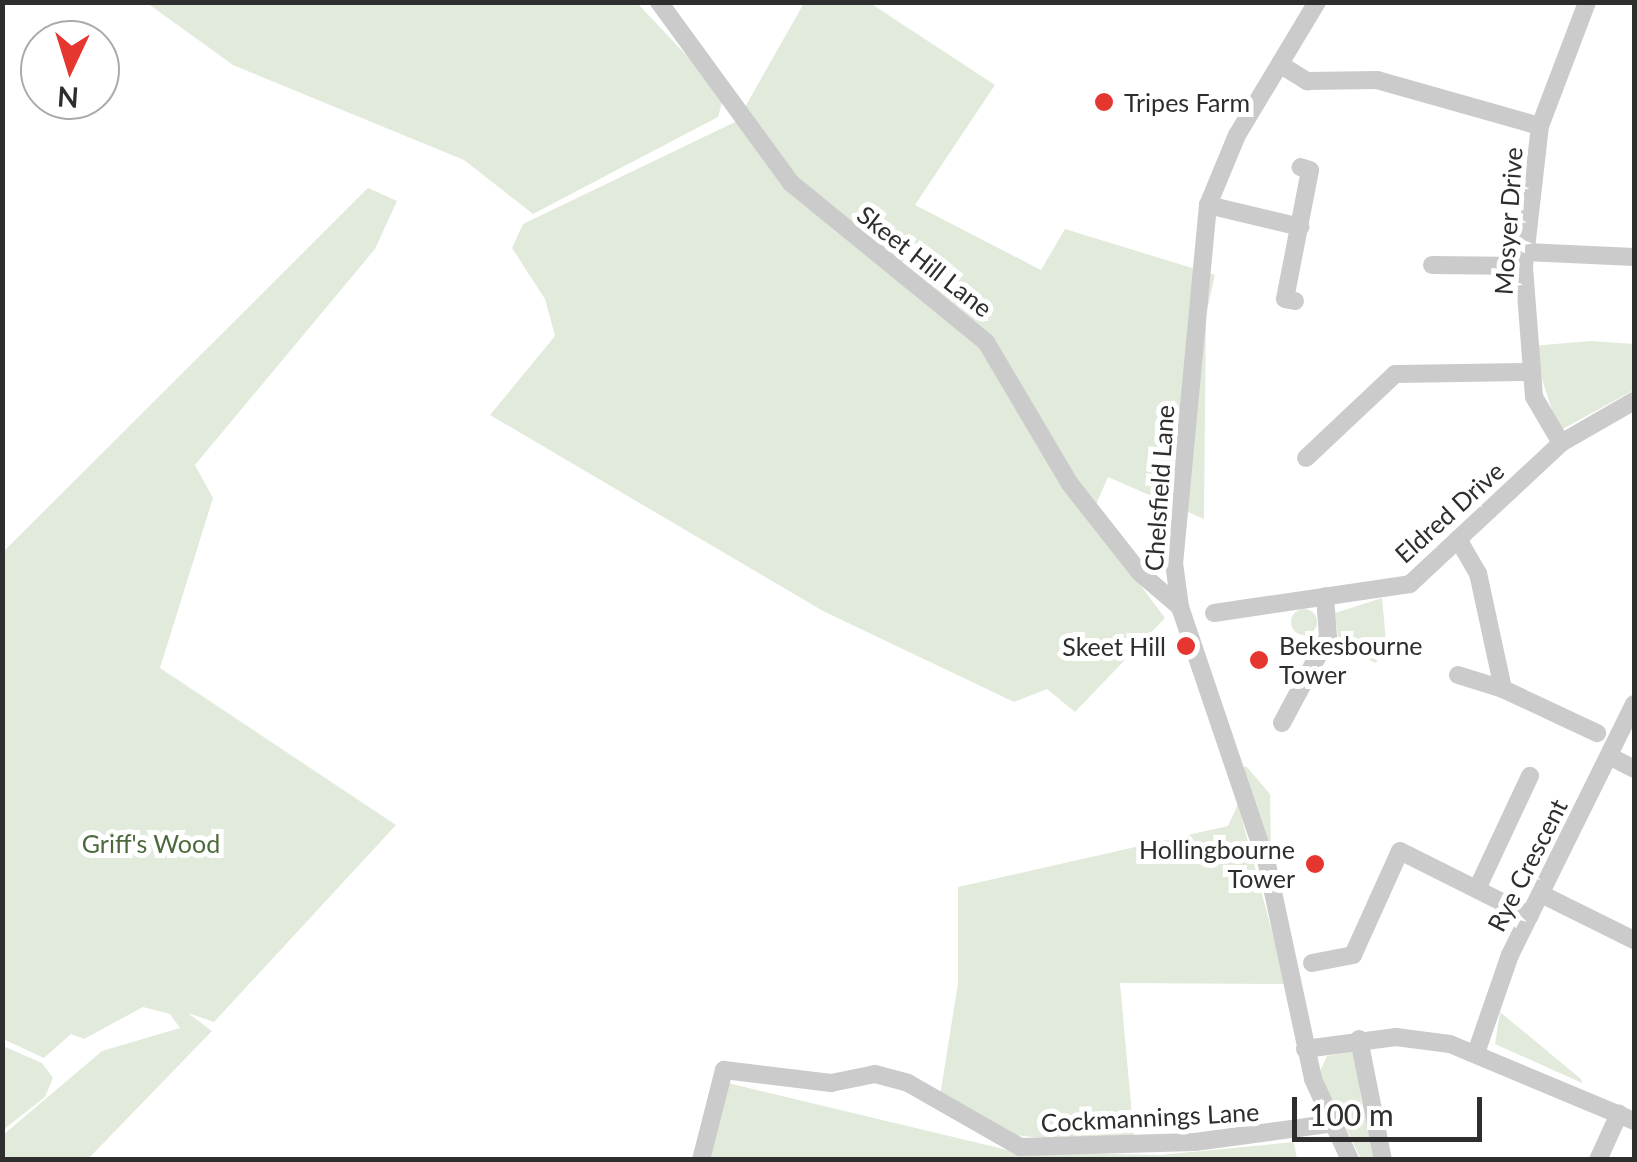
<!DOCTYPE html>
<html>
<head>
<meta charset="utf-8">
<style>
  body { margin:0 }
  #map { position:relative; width:1637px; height:1162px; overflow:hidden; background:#fff; font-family:Lato,sans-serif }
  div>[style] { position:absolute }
  .green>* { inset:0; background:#e2ebdb }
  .round { border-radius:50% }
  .minor>* { height:18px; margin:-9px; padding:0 9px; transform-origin:9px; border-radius:9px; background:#cbcbcb }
  .dots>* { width:28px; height:28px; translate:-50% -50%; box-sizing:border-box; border:5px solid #fff; border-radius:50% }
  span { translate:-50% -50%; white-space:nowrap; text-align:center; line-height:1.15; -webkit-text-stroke:10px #fff; paint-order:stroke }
  .poi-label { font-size:25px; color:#2e2e2e }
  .left { translate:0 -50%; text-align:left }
  .right { translate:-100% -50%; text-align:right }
  .street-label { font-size:25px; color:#2e2e2e }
  .park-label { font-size:25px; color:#4c693b }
  .frame { position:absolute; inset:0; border:5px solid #2e2e2e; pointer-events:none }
  .north { position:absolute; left:20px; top:20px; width:100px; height:100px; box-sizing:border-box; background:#fff; border:2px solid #ababab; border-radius:50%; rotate:184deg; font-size:28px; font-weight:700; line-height:40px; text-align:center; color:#2e2e2e }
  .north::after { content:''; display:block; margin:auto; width:35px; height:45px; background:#e53630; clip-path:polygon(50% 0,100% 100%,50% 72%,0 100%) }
  .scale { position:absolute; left:1292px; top:1097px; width:190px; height:45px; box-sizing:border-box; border:5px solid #2e2e2e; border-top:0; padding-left:12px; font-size:30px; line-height:35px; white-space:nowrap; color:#2e2e2e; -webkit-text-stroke:8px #fff; paint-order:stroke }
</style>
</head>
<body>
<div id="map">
  <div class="green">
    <i style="clip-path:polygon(147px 3px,637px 3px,724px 95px,718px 117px,533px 214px,464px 160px,233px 65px)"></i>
    <i style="clip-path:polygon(804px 3px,870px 3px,995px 85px,915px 205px,1041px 270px,1065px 229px,1215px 275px,1206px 315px,1204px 519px,1108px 477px,1090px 518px,1165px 618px,1075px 712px,1047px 689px,1014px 702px,823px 611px,490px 415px,555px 336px,545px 299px,512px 248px,523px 224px,737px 121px)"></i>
    <i style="clip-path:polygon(368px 188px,397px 201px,375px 249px,195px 465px,213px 498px,160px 668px,396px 825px,214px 1022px,188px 1013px,212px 1031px,88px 1159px,3px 1159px,3px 1135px,102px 1051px,180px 1028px,170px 1014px,143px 1007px,84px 1039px,71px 1034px,44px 1058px,3px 1039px,3px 552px)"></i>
    <i style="clip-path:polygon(1591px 341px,1634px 344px,1634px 390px,1559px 431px,1531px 346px)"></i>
    <i style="clip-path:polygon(1382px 598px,1386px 641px,1376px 663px,1339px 645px,1335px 613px)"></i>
    <i class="round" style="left:1291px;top:609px;width:26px;height:26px"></i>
    <i style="clip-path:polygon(1246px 766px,1270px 794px,1271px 853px,1241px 769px)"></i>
    <i style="clip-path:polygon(1238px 804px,1286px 984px,1120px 983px,1134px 1137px,1104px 1144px,1004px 1134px,940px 1096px,958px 983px,958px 887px,1228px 826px)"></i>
    <i style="clip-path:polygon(1500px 1012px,1581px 1079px,1582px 1083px,1495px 1044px)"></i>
    <i style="clip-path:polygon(3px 1046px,42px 1063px,53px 1078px,45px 1097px,3px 1130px)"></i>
    <i style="clip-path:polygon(1356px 1051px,1361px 1099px,1375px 1159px,1361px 1159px,1319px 1073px,1327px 1056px)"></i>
    <i style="clip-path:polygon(728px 1083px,1016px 1152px,1160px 1155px,1294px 1142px,1297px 1159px,709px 1160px)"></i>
  </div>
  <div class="minor">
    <i style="left:659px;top:2px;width:224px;rotate:53.9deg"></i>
    <i style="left:791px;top:183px;width:252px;rotate:39.2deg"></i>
    <i style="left:986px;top:342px;width:165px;rotate:59.4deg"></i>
    <i style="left:1070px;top:484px;width:113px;rotate:51.8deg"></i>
    <i style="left:1140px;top:573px;width:52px;rotate:40.4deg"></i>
    <i style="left:1317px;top:2px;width:155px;rotate:121deg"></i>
    <i style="left:1237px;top:135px;width:76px;rotate:112.5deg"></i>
    <i style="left:1208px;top:205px;width:360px;rotate:95.4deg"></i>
    <i style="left:1174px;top:563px;width:44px;rotate:82.2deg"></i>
    <i style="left:1180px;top:607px;width:271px;rotate:71.3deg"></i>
    <i style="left:1267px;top:864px;width:220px;rotate:77.9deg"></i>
    <i style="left:1313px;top:1079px;width:89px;rotate:65.4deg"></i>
    <i style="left:1281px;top:65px;width:31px;rotate:32deg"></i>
    <i style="left:1307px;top:81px;width:70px;rotate:-0.8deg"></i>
    <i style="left:1377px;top:80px;width:169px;rotate:15.8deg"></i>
    <i style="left:1208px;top:205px;width:95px;rotate:13.4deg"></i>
    <i style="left:1526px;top:252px;width:108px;rotate:2.7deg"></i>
    <i style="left:1432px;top:265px;width:92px;rotate:0.6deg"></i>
    <i style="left:1295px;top:301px;width:10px;rotate:-169deg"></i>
    <i style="left:1285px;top:299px;width:131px;rotate:-79deg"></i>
    <i style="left:1310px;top:170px;width:10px;rotate:-163deg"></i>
    <i style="left:1561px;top:443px;width:53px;rotate:-120.4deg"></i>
    <i style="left:1534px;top:397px;width:131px;rotate:-94.4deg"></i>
    <i style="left:1524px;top:266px;width:141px;rotate:-83.5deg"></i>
    <i style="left:1540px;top:126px;width:133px;rotate:-69.2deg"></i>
    <i style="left:1306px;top:458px;width:122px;rotate:-43.3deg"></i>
    <i style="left:1395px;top:374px;width:134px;rotate:-0.9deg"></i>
    <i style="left:1458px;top:539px;width:39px;rotate:60deg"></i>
    <i style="left:1478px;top:573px;width:119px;rotate:77.8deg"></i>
    <i style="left:1503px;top:689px;width:104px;rotate:25.1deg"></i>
    <i style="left:1214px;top:613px;width:198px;rotate:-8.4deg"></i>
    <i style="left:1410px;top:584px;width:207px;rotate:-43deg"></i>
    <i style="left:1561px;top:443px;width:84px;rotate:-29.9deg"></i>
    <i style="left:1458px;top:675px;width:47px;rotate:17.3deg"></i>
    <i style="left:1282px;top:723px;width:98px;rotate:-61.9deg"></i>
    <i style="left:1328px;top:637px;width:41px;rotate:-94.2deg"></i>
    <i style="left:1609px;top:756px;width:28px;rotate:27deg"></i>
    <i style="left:1477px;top:889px;width:125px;rotate:-64.9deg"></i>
    <i style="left:1541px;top:894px;width:104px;rotate:26.3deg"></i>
    <i style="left:1312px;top:963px;width:42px;rotate:-11deg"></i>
    <i style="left:1353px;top:955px;width:114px;rotate:-65.7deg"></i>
    <i style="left:1400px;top:851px;width:145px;rotate:26.6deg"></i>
    <i style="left:1359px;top:1039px;width:123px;rotate:78.8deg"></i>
    <i style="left:1305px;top:1049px;width:92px;rotate:-7.5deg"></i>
    <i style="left:1396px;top:1037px;width:54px;rotate:7.4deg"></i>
    <i style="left:1450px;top:1044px;width:199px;rotate:22.7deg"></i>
    <i style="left:1476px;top:1053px;width:104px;rotate:-70.9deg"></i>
    <i style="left:1510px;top:955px;width:280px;rotate:-63.7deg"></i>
    <i style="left:701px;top:1160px;width:93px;rotate:-75.7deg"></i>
    <i style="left:724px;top:1070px;width:108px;rotate:6.9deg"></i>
    <i style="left:831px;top:1083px;width:45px;rotate:-11.6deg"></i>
    <i style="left:875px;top:1074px;width:34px;rotate:15deg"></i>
    <i style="left:908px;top:1083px;width:129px;rotate:29.7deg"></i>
    <i style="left:1020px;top:1147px;width:175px;rotate:-1.6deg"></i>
    <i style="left:1195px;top:1142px;width:135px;rotate:-7.7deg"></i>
    <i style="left:1598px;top:1160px;width:51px;rotate:-65.5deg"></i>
  </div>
  <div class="dots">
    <i style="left:1104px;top:102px;background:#e53630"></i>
    <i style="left:1186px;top:646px;background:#e53630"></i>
    <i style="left:1259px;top:660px;background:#e53630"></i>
    <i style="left:1315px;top:864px;background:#e53630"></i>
  </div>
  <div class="poi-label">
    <span class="left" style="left:1124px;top:102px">Tripes Farm</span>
    <span class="right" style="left:1166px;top:646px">Skeet Hill</span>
    <span class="left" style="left:1279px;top:660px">Bekesbourne<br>Tower</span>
    <span class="right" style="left:1295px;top:864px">Hollingbourne<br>Tower</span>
  </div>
  <div class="street-label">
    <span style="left:1508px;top:221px;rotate:-86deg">Mosyer Drive</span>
    <span style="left:925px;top:261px;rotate:38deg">Skeet Hill Lane</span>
    <span style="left:1159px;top:488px;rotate:-86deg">Chelsfield Lane</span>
    <span style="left:1449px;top:512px;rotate:-42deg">Eldred Drive</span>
    <span style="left:1527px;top:865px;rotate:-63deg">Rye Crescent</span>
    <span style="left:1150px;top:1117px;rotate:-3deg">Cockmannings Lane</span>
  </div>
  <div class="park-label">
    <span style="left:151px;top:843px">Griff's Wood</span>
  </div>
  <div class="frame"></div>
  <div class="north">N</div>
  <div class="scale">100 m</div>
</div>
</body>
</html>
